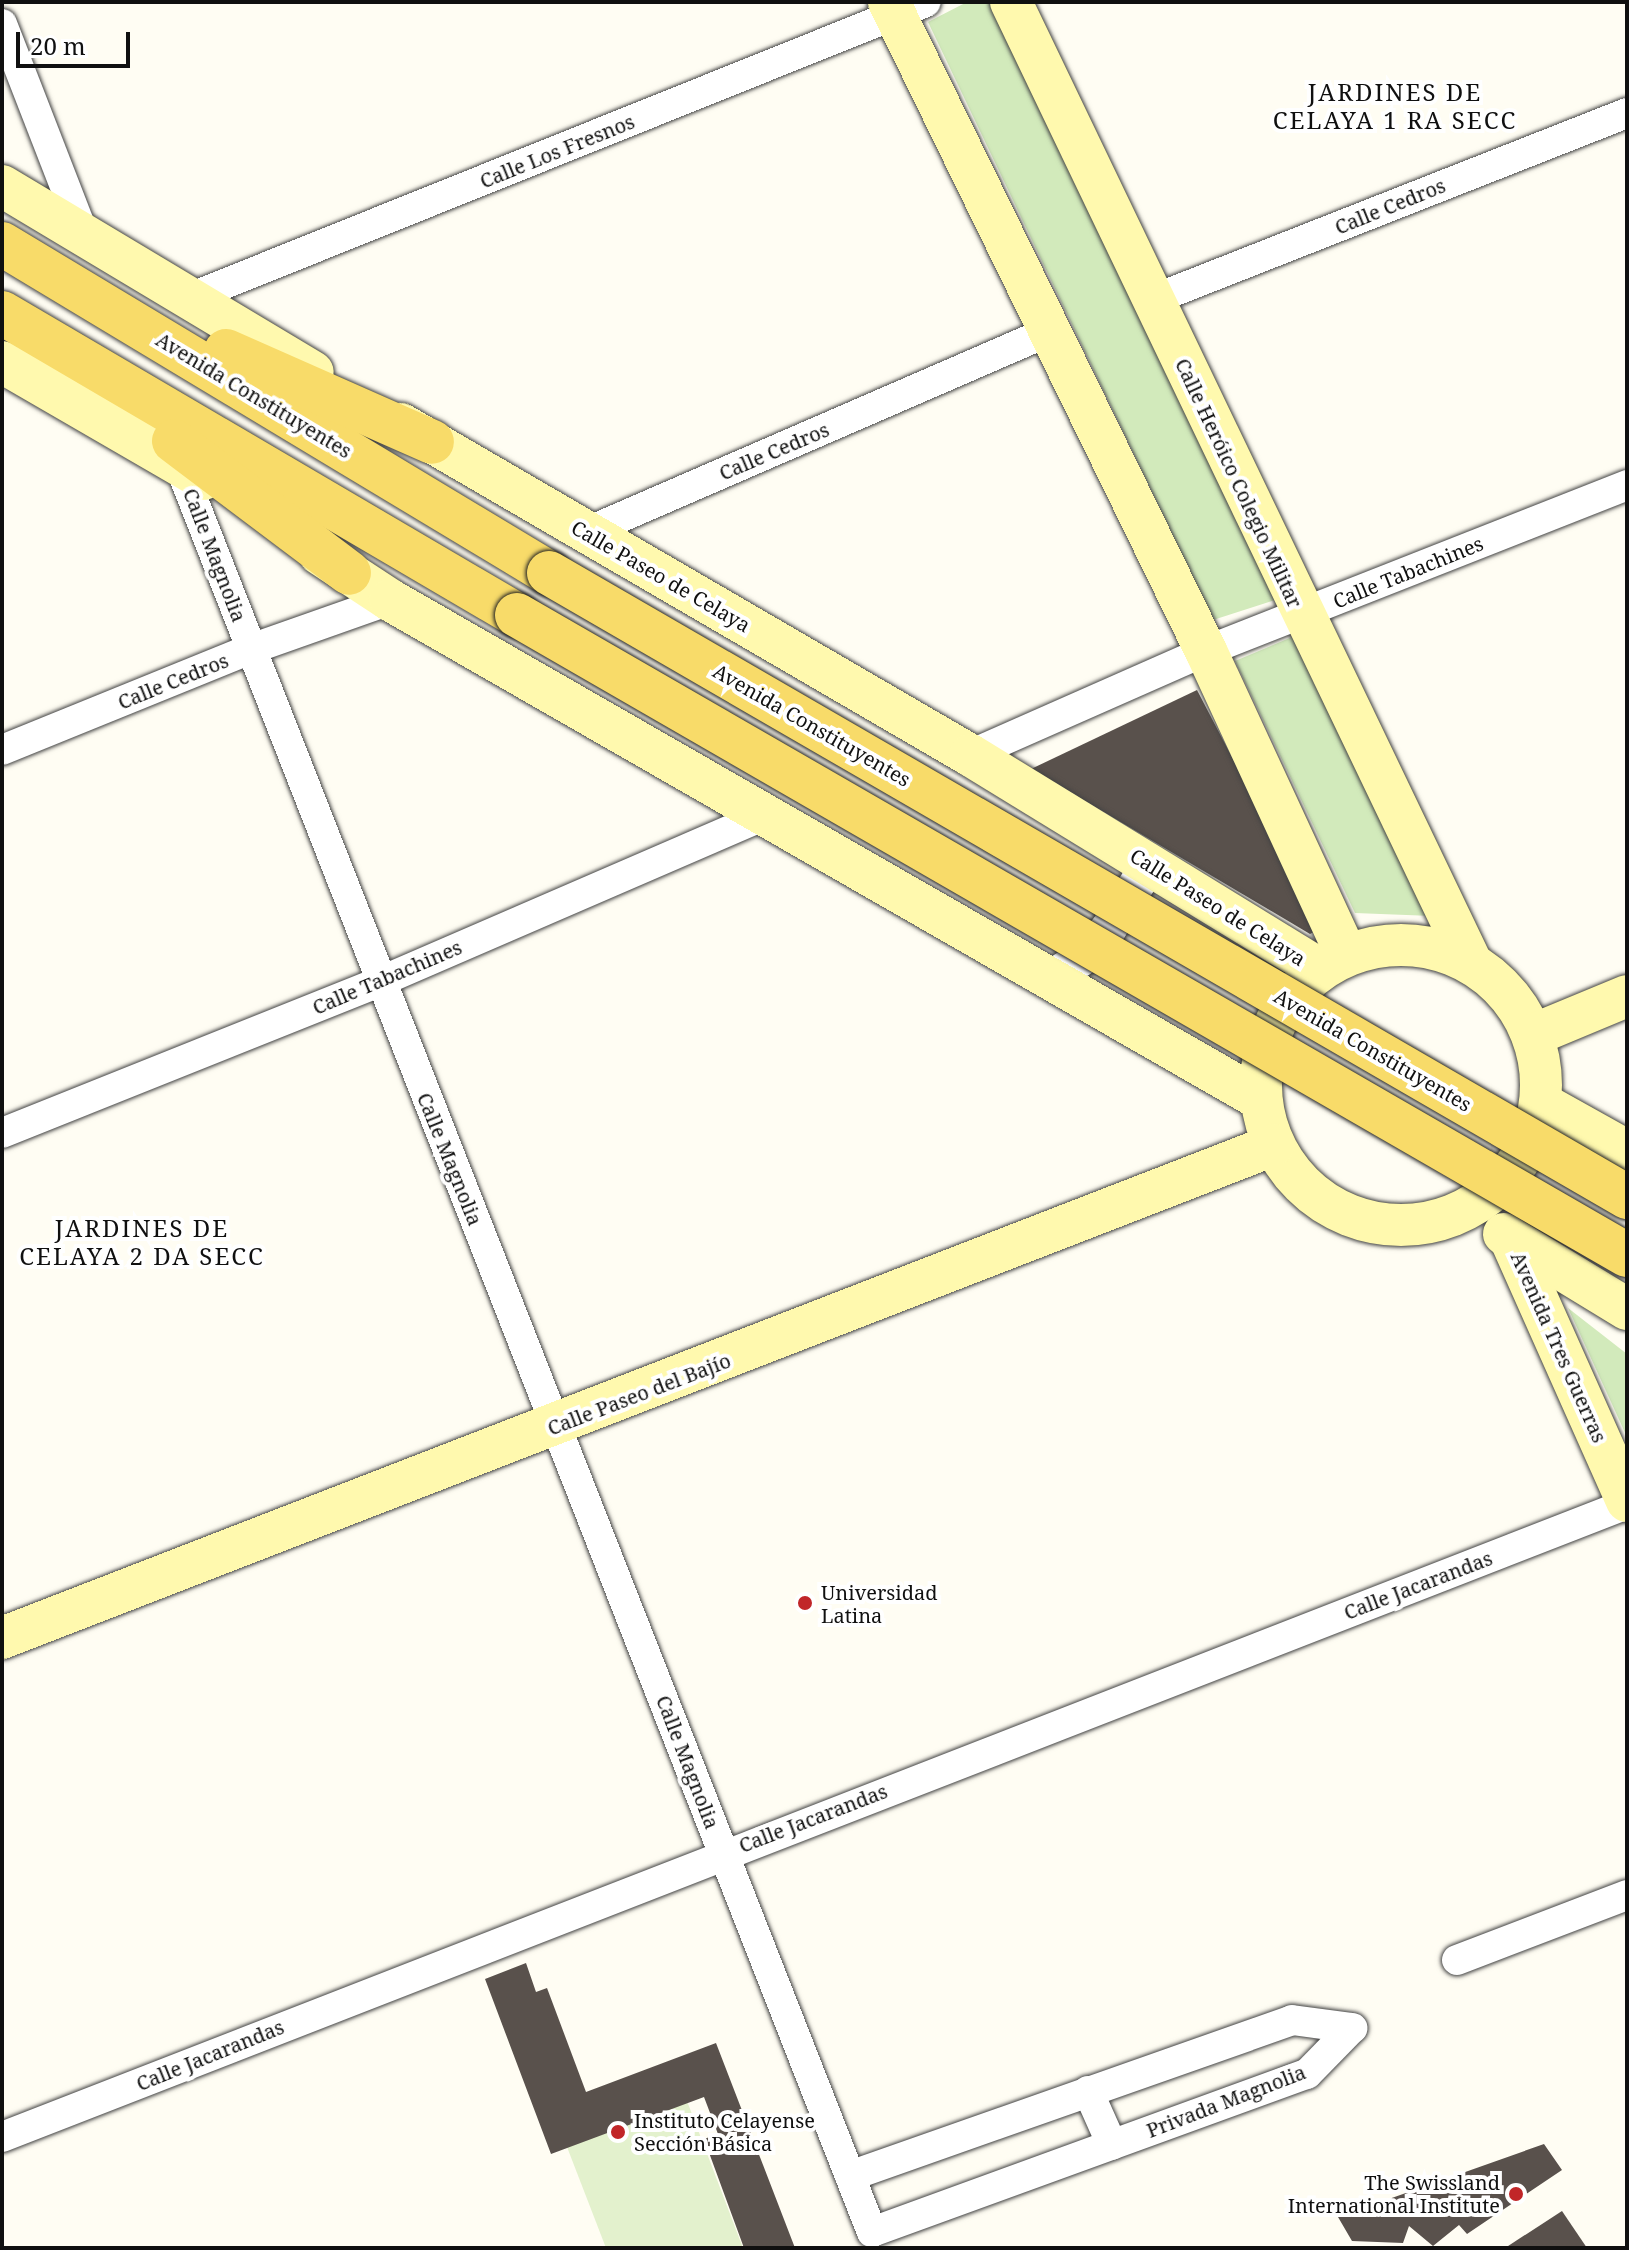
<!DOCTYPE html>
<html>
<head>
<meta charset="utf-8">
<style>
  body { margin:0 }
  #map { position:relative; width:1629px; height:2250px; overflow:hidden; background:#fffdf3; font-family:"Noto Serif",serif }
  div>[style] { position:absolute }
  .green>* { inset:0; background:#d2eabb }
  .pitch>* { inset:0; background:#e3f1cd }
  .building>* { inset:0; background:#59514c }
  .roads { filter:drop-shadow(0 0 2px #434343) drop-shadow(0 0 2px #434343) }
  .minor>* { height:30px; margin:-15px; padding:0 15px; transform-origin:15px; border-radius:15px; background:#fff }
  .tertiary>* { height:36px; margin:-18px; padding:0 18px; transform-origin:18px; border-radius:18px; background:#fff }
  .secondary>* { height:42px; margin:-21px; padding:0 21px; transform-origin:21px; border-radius:21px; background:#fff9ae }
  .secondary>.ring { margin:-21px; padding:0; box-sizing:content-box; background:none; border:42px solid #fff9ae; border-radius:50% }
  .primary>* { height:44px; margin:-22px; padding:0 22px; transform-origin:22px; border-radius:22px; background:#f8db69 }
  .bridges { filter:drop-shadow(0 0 2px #212121) drop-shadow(0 0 2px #212121) }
  .primary-bridge>* { height:44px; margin:-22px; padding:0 22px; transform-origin:22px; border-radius:22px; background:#f8db69 }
  .dots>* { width:22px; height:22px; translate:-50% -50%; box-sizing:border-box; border:4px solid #fff; border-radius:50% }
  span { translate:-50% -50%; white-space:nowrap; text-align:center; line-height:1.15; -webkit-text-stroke:8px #fff; paint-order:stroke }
  .street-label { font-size:20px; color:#101010 }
  .poi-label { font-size:20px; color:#101010 }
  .left { translate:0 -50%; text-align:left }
  .right { translate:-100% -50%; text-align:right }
  .quarter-label { font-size:24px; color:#101010; letter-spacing:2px }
  .frame { position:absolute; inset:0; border:4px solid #101010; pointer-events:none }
  .scale { position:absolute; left:16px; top:32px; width:114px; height:36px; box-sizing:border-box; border:4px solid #101010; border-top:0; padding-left:10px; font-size:24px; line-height:28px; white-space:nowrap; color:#101010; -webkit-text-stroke:6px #fff; paint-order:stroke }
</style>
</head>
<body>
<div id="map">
  <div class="green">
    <i style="clip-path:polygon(967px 2px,996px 2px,1278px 599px,1213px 620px,928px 22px)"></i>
    <i style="clip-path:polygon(1292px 637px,1432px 916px,1355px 913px,1235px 661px)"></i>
    <i style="clip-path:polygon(1568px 1308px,1627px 1354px,1627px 1437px)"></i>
  </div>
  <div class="pitch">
    <i style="clip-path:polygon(687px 2101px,743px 2248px,606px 2248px,567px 2147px)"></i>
  </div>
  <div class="building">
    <i style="clip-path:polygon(1197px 690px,1321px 928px,1310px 934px,1031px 769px)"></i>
    <i style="clip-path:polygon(526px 1963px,536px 1992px,547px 1988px,586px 2092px,716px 2043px,795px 2248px,744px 2248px,704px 2139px,718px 2134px,704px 2097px,551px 2154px,485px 1979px)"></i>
    <i style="clip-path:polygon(1544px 2144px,1562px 2170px,1467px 2234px,1459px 2225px,1433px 2246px,1409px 2226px,1403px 2243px,1352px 2241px,1338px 2217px)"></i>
    <i style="clip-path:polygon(1562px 2211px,1587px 2248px,1505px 2248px)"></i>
  </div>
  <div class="roads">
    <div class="minor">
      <i style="left:2px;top:24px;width:224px;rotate:68.8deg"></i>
      <i style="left:187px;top:299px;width:796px;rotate:-21.89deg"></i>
      <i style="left:1152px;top:300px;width:510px;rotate:-21.49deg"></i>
      <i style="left:179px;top:464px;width:1899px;rotate:68.6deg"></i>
      <i style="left:872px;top:2232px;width:463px;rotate:-20deg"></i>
      <i style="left:1307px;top:2074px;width:64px;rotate:-45.6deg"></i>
      <i style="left:587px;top:532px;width:505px;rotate:-23.47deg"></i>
      <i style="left:2px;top:750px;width:269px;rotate:-22.1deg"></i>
      <i style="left:251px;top:649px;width:147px;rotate:-19.4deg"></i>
      <i style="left:970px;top:755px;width:258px;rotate:-23.8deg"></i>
      <i style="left:1206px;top:651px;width:453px;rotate:-21.5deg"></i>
      <i style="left:2px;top:1133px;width:406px;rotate:-21.8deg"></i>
      <i style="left:379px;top:982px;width:424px;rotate:-23.4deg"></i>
      <i style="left:1457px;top:1960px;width:182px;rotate:-20.9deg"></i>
      <i style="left:1088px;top:2091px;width:59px;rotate:66deg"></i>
      <i style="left:2px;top:2137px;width:1744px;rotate:-21.28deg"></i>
      <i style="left:850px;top:2176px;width:469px;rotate:-19.4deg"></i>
      <i style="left:1292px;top:2020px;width:61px;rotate:7.6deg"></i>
    </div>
    <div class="tertiary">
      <i style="left:1052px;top:978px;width:37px;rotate:-34deg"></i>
      <i style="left:1083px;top:957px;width:39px;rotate:-48deg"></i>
      <i style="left:1109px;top:928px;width:75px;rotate:-57.6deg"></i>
    </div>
    <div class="secondary">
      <i style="left:889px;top:2px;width:722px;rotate:63.97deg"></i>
      <i style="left:1206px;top:651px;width:334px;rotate:65.2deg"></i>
      <i style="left:1011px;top:2px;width:1065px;rotate:64.4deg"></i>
      <i style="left:2px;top:186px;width:362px;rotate:30.9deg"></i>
      <i style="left:2px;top:362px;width:233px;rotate:30.1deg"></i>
      <i style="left:401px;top:424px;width:658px;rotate:30.19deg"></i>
      <i style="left:970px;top:755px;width:409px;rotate:31.5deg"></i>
      <i style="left:320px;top:554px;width:84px;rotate:33.3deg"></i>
      <i style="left:390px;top:600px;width:1003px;rotate:29.84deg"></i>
      <i class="ring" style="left:1261px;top:945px;width:238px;height:238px"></i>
      <i style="left:1533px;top:1035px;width:102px;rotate:-22.5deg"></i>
      <i style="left:1541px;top:1103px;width:98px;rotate:29.2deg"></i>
      <i style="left:1504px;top:1234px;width:144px;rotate:31.4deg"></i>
      <i style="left:1510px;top:1238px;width:288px;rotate:66deg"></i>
      <i style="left:2px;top:1638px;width:1364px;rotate:-21.19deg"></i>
    </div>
    <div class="primary">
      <i style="left:2px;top:244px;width:638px;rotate:31.03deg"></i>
      <i style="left:2px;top:313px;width:597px;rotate:30.39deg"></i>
      <i style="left:226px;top:351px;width:225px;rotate:23.8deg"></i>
      <i style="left:174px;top:441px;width:219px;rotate:37deg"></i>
    </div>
  </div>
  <div class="bridges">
    <div class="primary-bridge">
      <i style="left:549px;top:573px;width:1246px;rotate:30.06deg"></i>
      <i style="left:517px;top:615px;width:1281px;rotate:29.97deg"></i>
    </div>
  </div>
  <div class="dots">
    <i style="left:805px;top:1603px;background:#c12628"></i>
    <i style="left:618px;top:2132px;background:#c12628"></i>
    <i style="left:1516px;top:2194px;background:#c12628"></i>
  </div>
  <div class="street-label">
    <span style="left:557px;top:151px;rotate:-22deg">Calle Los Fresnos</span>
    <span style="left:1390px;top:206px;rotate:-22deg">Calle Cedros</span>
    <span style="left:254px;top:395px;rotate:31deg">Avenida Constituyentes</span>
    <span style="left:774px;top:451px;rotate:-23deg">Calle Cedros</span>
    <span style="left:1239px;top:483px;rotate:65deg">Calle Heróico Colegio Militar</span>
    <span style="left:215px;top:555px;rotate:69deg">Calle Magnolia</span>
    <span style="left:1408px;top:572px;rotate:-22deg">Calle Tabachines</span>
    <span style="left:661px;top:576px;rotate:30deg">Calle Paseo de Celaya</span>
    <span style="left:173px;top:681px;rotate:-22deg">Calle Cedros</span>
    <span style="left:812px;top:725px;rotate:30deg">Avenida Constituyentes</span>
    <span style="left:1218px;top:907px;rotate:32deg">Calle Paseo de Celaya</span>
    <span style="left:387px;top:977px;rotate:-23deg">Calle Tabachines</span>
    <span style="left:1373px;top:1050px;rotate:30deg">Avenida Constituyentes</span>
    <span style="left:450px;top:1159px;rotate:68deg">Calle Magnolia</span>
    <span style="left:1559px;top:1347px;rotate:66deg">Avenida Tres Guerras</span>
    <span style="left:639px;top:1394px;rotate:-21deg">Calle Paseo del Bajío</span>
    <span style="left:1418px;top:1585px;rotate:-21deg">Calle Jacarandas</span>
    <span style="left:688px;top:1762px;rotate:69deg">Calle Magnolia</span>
    <span style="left:813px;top:1818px;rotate:-21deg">Calle Jacarandas</span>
    <span style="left:210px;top:2055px;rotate:-22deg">Calle Jacarandas</span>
    <span style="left:1226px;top:2101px;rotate:-21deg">Privada Magnolia</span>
  </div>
  <div class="poi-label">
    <span class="left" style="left:821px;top:1604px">Universidad<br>Latina</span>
    <span class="left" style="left:634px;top:2132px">Instituto Celayense<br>Sección Básica</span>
    <span class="right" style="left:1500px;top:2194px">The Swissland<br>International Institute</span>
  </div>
  <div class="quarter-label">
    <span style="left:1395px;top:106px">JARDINES DE<br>CELAYA 1 RA SECC</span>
    <span style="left:142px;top:1242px">JARDINES DE<br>CELAYA 2 DA SECC</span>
  </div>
  <div class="frame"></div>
  <div class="scale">20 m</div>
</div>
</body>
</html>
